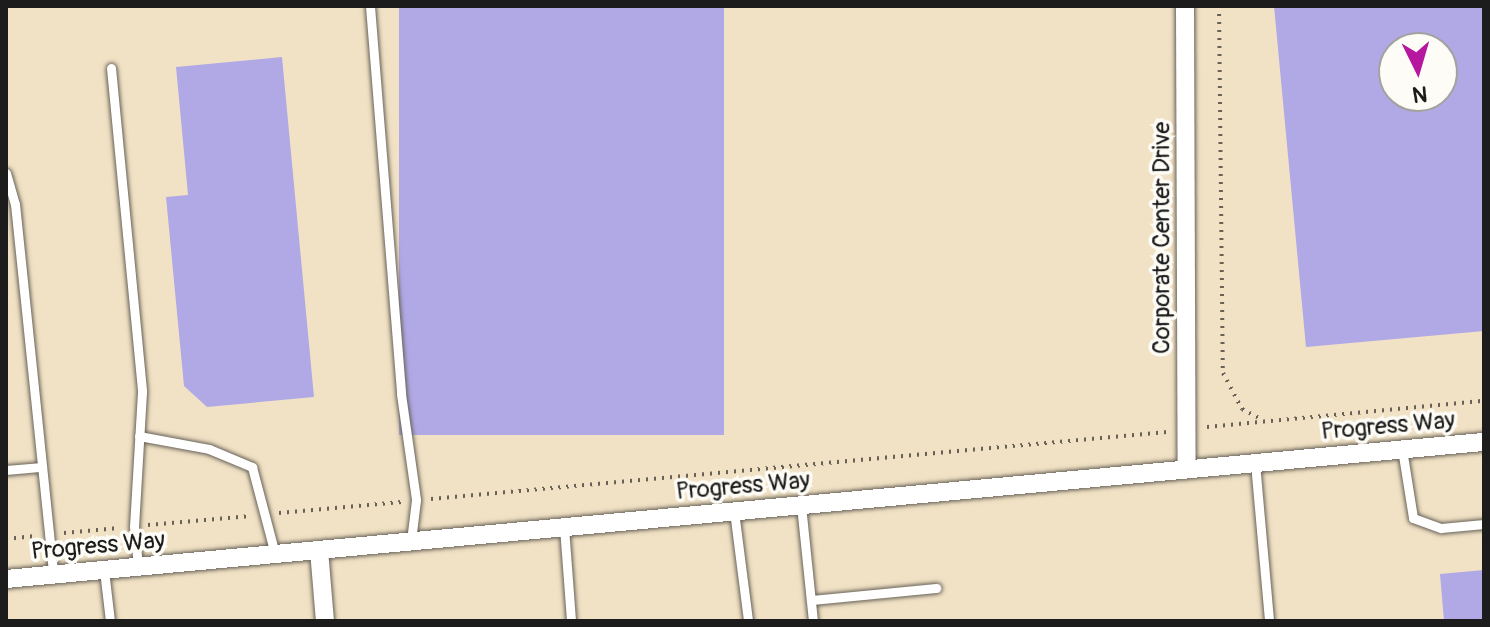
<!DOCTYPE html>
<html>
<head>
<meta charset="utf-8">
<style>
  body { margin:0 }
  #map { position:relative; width:1490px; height:627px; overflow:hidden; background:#f1e2c5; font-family:Pangolin,sans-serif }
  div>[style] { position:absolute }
  .building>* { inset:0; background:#b1a9e6; transform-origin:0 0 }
  .path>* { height:4px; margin-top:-2px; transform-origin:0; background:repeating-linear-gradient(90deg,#676157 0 2px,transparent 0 8px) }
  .roads { filter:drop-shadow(0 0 2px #676157) drop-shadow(0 0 2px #676157) }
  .service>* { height:9px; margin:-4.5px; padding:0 4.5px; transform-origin:4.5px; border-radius:4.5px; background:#fff }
  .minor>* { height:18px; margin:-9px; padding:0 9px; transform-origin:9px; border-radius:9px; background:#fff }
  span { translate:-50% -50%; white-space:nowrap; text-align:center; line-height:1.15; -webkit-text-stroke:7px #fdfcf7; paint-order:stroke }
  .street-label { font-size:24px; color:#1c1c1c }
  .frame { position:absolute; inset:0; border:8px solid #1c1c1c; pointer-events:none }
  .north { position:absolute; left:1378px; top:32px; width:80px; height:80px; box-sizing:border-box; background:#fdfcf7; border:2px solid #a3a29f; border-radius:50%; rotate:175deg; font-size:22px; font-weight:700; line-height:32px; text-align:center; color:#1c1c1c }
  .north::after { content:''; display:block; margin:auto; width:28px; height:36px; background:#b5179e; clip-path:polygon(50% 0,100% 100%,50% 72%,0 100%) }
</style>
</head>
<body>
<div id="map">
  <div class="building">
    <i style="left:399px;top:6px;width:325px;height:429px"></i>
    <i style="clip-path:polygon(evenodd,1274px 6px,1484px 6px,1484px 331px,1306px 347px,1274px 6px,1394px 48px,1442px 48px,1442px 96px,1394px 96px,1394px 48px)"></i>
    <i style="clip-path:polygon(282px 57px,314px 397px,207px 407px,184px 386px,166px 197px,188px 195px,176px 67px)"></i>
    <i style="clip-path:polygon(1484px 570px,1484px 621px,1444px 621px,1440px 574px)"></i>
  </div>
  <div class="path">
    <i style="left:1219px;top:6px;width:367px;rotate:89.4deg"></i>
    <i style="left:1223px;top:373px;width:41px;rotate:62.2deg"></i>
    <i style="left:1242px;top:409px;width:24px;rotate:28deg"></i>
    <i style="left:1207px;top:427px;width:278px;rotate:-5.4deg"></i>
    <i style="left:431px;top:499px;width:739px;rotate:-5.2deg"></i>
    <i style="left:279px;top:513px;width:123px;rotate:-5.1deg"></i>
    <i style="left:148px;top:525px;width:103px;rotate:-5deg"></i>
    <i style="left:64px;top:533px;width:55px;rotate:-5.2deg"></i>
    <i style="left:6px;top:539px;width:29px;rotate:-6deg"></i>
  </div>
  <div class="roads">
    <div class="service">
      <i style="left:370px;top:6px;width:389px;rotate:85.4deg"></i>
      <i style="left:401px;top:394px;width:107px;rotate:81.9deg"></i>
      <i style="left:416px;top:500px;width:41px;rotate:97deg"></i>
      <i style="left:111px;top:68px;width:325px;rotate:84.5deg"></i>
      <i style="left:142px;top:392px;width:134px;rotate:93.4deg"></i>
      <i style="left:134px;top:526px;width:40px;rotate:84.3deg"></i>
      <i style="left:6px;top:173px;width:32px;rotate:74deg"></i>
      <i style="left:15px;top:204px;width:372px;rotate:84.1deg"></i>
      <i style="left:139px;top:436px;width:71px;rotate:10.5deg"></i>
      <i style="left:209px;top:449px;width:47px;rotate:22.7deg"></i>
      <i style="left:252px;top:467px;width:90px;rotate:75.2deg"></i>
      <i style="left:1402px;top:449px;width:70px;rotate:80.9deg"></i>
      <i style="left:1413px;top:518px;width:30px;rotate:20deg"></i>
      <i style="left:1441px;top:528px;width:43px;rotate:-5.3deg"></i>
      <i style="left:1255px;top:463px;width:159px;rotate:84.9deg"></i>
      <i style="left:6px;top:470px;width:36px;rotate:-5deg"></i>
      <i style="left:801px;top:505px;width:117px;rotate:84.1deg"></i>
      <i style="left:734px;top:511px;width:111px;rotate:82.7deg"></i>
      <i style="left:564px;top:527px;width:94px;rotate:85.7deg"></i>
      <i style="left:104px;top:570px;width:51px;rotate:83.3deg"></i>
      <i style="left:811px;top:600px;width:126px;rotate:-5.5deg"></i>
    </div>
    <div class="minor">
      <i style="left:1185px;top:6px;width:463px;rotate:89.8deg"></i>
      <i style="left:319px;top:550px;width:71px;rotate:85.2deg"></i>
      <i style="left:6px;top:579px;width:1484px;rotate:-5.3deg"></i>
    </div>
  </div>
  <div class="street-label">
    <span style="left:1162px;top:238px;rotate:-90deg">Corporate Center Drive</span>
    <span style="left:1388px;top:426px;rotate:-5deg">Progress Way</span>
    <span style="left:743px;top:486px;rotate:-5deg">Progress Way</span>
    <span style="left:98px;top:546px;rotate:-5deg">Progress Way</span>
  </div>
  <div class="frame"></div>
  <div class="north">N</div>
</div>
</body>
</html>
